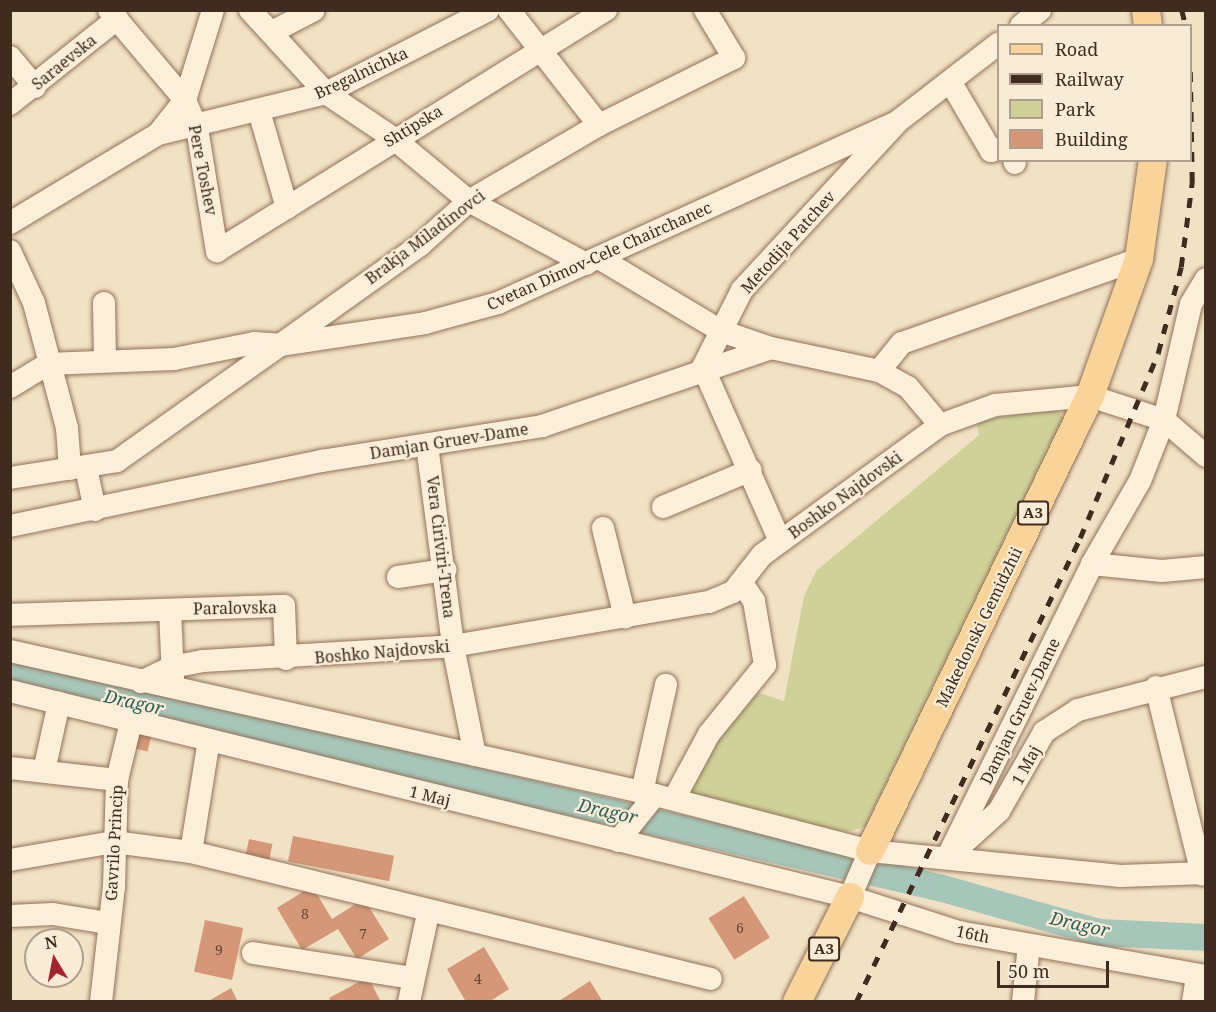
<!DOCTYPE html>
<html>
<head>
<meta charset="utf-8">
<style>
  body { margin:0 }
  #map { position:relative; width:1216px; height:1012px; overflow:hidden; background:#f2e2c5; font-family:"Noto Serif",serif }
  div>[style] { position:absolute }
  .green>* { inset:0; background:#cfd298 }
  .river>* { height:27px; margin:-13.5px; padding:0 13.5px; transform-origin:13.5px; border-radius:13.5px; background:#a7c6ba }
  .building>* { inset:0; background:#d49878; transform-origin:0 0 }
  .roads { filter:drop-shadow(0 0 2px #907259) drop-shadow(0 0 2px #907259) }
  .minor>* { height:22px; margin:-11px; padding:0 11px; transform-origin:11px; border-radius:11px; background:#fcefda }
  .major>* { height:28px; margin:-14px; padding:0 14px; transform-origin:14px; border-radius:14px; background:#f8d49b }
  .rail>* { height:4.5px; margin-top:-2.25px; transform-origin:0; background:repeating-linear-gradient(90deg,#3f2c1e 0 10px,transparent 0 20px) }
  span { translate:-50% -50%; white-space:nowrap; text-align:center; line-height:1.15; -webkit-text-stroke:4.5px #f9ecd6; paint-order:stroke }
  .number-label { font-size:14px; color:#644734 }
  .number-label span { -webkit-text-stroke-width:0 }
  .shield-label span { padding:2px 4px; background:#f9ecd6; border:2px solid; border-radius:4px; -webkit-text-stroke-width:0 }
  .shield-label { font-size:15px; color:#3f2c1e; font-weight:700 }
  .street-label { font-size:16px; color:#3f2c1e }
  .water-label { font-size:18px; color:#2c6059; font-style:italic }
  .frame { position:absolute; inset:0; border:12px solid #3f2c1e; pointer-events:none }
  .legend { position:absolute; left:997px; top:24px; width:195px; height:138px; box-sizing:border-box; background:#f9ecd6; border:2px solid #af9f8c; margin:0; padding:8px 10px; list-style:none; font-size:18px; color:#3f2c1e }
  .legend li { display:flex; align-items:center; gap:12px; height:30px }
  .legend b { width:30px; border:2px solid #af9f8c }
  .north { position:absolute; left:24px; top:928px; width:60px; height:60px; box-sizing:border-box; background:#f9ecd6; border:2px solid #af9f8c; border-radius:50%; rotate:350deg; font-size:16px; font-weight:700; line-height:24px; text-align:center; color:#3f2c1e }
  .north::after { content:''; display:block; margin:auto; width:21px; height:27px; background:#a5232d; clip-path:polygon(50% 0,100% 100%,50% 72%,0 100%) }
  .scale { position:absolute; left:997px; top:961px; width:112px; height:27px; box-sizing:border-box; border:3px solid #3f2c1e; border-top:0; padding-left:8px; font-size:18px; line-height:21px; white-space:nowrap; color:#3f2c1e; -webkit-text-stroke:4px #f9ecd6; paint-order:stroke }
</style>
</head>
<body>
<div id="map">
  <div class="green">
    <i style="clip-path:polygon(1058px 409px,1064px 420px,865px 827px,846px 832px,691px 799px,687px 792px,697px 764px,756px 692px,784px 701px,804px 596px,816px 571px,979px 435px,976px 420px)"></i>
  </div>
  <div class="river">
    <i style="left:10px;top:673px;width:956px;rotate:12.99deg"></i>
    <i style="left:942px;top:888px;width:163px;rotate:15.7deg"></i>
    <i style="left:1099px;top:932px;width:107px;rotate:2.7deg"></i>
  </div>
  <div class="building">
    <i style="left:134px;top:730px;width:18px;height:18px;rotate:13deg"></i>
    <i style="left:293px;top:836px;width:103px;height:26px;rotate:11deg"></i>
    <i style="left:249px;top:839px;width:24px;height:16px;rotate:12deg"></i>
    <i style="clip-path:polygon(312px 886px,332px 919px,364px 899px,389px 939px,357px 959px,338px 929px,302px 950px,277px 908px)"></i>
    <i style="left:744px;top:896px;width:49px;height:42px;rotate:58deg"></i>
    <i style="left:205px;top:920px;width:39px;height:53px;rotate:12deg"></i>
    <i style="clip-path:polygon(484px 947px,509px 989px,489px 1002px,466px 1002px,447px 969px)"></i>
    <i style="clip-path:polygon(368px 977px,381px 1002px,331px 1002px,329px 998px)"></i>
    <i style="clip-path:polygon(590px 981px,603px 1002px,557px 1002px)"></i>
    <i style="clip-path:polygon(231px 988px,238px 1002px,207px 1002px)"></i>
  </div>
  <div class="roads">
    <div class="minor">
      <i style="left:109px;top:10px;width:118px;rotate:49.8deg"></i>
      <i style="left:185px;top:100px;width:30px;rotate:67deg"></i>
      <i style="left:197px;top:128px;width:125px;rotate:80.8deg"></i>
      <i style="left:217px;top:251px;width:458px;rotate:-31.8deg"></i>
      <i style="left:250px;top:10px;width:113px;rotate:47.5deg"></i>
      <i style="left:326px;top:93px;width:81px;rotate:33.9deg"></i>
      <i style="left:393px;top:138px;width:99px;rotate:39.7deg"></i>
      <i style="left:469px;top:201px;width:133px;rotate:28.3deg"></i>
      <i style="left:509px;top:10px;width:146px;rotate:52deg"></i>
      <i style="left:1021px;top:26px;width:25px;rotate:-40deg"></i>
      <i style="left:272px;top:32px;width:47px;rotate:-27.6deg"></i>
      <i style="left:10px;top:57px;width:39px;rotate:50deg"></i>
      <i style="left:951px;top:83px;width:79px;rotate:59.5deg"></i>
      <i style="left:991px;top:151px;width:7px;rotate:-16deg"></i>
      <i style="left:10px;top:104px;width:137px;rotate:-38.5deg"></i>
      <i style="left:259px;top:111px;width:101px;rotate:73.9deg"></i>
      <i style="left:158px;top:134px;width:173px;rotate:-13.7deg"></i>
      <i style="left:326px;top:93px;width:182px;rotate:-27.1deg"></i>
      <i style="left:1014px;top:160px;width:3px;rotate:72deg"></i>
      <i style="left:10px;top:223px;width:173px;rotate:-31deg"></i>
      <i style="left:158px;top:134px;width:43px;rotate:-51.5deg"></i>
      <i style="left:185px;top:100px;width:94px;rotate:-72.7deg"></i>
      <i style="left:10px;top:251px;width:57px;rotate:65.2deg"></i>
      <i style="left:34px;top:303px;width:129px;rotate:75.2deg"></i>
      <i style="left:67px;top:428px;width:41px;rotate:85.8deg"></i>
      <i style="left:599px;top:258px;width:142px;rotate:30.9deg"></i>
      <i style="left:721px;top:331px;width:53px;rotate:18.8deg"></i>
      <i style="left:104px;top:303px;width:57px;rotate:89deg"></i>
      <i style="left:879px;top:371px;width:36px;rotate:-51deg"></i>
      <i style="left:902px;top:343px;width:251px;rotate:-19.5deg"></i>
      <i style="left:10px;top:387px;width:44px;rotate:-31.2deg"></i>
      <i style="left:48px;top:364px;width:126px;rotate:-2.3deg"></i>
      <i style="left:174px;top:359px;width:82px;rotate:-11.3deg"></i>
      <i style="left:254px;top:343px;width:26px;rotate:4deg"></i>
      <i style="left:280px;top:345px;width:172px;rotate:-35.5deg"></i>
      <i style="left:420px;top:245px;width:66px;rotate:-41.9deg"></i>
      <i style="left:469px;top:201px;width:151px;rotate:-30.3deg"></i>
      <i style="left:599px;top:125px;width:151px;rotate:-26.4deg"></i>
      <i style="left:734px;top:58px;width:56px;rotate:-121.1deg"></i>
      <i style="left:427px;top:445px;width:203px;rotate:82.6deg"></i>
      <i style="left:453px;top:646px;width:111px;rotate:78.6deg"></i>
      <i style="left:86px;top:468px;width:43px;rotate:77.9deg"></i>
      <i style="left:10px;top:478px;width:108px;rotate:-9deg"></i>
      <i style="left:117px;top:461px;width:200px;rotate:-35.4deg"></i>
      <i style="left:280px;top:345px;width:147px;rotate:-8.6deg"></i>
      <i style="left:425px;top:323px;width:76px;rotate:-15.3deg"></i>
      <i style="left:498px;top:303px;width:438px;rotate:-24.4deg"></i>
      <i style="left:897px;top:122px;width:128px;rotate:-37.7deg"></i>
      <i style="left:663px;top:507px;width:95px;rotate:-22.8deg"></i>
      <i style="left:10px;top:526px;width:319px;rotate:-11.8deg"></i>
      <i style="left:322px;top:461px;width:223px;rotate:-9deg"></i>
      <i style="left:542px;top:426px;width:242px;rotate:-18.8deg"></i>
      <i style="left:771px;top:348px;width:110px;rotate:12deg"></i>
      <i style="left:879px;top:371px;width:33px;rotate:29deg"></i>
      <i style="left:908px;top:387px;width:50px;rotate:49.9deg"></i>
      <i style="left:940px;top:425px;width:59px;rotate:-20deg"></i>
      <i style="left:995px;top:405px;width:95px;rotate:-5.4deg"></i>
      <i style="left:1090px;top:396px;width:78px;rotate:18deg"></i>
      <i style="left:1164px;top:420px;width:55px;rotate:40.6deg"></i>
      <i style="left:603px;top:528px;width:92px;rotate:76.1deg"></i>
      <i style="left:780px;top:541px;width:190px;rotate:-113.9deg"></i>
      <i style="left:703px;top:367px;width:86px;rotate:-63.1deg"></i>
      <i style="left:742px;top:290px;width:224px;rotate:-47.2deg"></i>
      <i style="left:1092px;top:564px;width:70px;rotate:5.7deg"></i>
      <i style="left:1162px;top:571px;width:44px;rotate:-5.2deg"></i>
      <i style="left:398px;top:577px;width:48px;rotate:-8.5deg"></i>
      <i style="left:170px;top:610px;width:70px;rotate:87.5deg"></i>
      <i style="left:10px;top:615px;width:274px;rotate:-1.9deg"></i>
      <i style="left:284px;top:606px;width:53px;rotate:87.8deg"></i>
      <i style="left:10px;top:651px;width:661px;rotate:12.59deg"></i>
      <i style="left:655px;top:795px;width:222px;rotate:14.6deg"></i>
      <i style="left:870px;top:851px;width:252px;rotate:5.7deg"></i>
      <i style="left:1121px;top:876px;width:85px;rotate:-2deg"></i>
      <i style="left:141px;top:682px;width:34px;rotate:-26deg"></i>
      <i style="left:172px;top:667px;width:32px;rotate:-11deg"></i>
      <i style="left:203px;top:661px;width:250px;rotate:-3.4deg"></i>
      <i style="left:453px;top:646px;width:260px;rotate:-9.8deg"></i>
      <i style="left:709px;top:602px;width:26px;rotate:-23deg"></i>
      <i style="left:733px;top:592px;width:47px;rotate:-51.9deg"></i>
      <i style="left:762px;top:555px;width:220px;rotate:-36.1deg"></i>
      <i style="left:1156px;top:687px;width:193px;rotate:76.2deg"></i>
      <i style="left:10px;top:691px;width:865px;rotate:13.78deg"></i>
      <i style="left:850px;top:897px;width:114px;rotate:17.8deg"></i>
      <i style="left:959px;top:932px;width:251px;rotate:10.1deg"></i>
      <i style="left:10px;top:768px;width:108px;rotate:6.4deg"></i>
      <i style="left:44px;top:771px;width:70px;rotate:-77.6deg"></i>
      <i style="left:642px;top:792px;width:110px;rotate:-77.4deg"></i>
      <i style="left:674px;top:799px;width:74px;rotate:-61.7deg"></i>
      <i style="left:709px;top:734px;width:89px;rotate:-50.9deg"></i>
      <i style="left:765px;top:665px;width:65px;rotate:-99.8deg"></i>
      <i style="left:754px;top:601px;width:23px;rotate:-124deg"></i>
      <i style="left:618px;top:841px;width:59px;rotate:-51.2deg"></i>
      <i style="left:957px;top:849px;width:57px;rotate:-42.1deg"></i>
      <i style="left:999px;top:811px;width:91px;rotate:-60.3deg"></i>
      <i style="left:1044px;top:732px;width:40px;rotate:-32.9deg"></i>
      <i style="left:1078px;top:710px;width:132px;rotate:-14.5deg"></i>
      <i style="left:191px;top:852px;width:113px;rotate:-80.9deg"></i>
      <i style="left:947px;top:858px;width:328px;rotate:-63.7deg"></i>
      <i style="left:1092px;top:564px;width:96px;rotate:-60deg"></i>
      <i style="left:1140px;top:481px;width:66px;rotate:-68.5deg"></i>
      <i style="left:1164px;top:420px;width:119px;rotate:-76.9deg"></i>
      <i style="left:1191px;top:304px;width:29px;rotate:-59deg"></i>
      <i style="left:10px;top:860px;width:106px;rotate:-9.8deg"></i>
      <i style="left:114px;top:842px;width:78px;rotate:7.4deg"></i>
      <i style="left:191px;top:852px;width:535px;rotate:13.72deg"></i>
      <i style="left:850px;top:897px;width:50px;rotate:-66.5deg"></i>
      <i style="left:10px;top:916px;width:43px;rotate:-2.7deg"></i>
      <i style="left:53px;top:914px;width:56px;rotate:9.3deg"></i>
      <i style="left:253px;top:953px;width:162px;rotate:8.9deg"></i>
      <i style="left:101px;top:1002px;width:116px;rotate:-83.6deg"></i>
      <i style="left:114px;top:887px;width:107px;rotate:-88.4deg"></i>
      <i style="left:117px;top:780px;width:60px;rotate:-76.4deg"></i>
      <i style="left:409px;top:1002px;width:91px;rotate:-77.9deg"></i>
      <i style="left:1023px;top:1002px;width:57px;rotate:-84deg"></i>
      <i style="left:1193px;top:1002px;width:26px;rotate:-81deg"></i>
    </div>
    <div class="major">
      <i style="left:1146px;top:10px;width:16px;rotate:83deg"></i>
      <i style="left:870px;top:851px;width:505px;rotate:-64.2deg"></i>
      <i style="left:1090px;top:396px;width:145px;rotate:-70.3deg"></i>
      <i style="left:1139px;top:259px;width:100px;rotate:-82deg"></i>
      <i style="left:797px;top:1002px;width:118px;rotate:-63.2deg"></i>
    </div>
  </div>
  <div class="rail">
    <i style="left:1182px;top:10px;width:16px;rotate:76deg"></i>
    <i style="left:856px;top:1002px;width:515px;rotate:-64.23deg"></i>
    <i style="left:1080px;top:538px;width:201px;rotate:-67.1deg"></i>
    <i style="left:1158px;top:353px;width:89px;rotate:-75deg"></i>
    <i style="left:1181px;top:267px;width:86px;rotate:-82.6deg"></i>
    <i style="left:1192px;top:182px;width:113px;rotate:-91deg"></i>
  </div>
  <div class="number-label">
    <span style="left:305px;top:914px">8</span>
    <span style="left:740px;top:928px">6</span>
    <span style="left:363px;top:934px">7</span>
    <span style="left:219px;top:950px">9</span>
    <span style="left:478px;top:979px">4</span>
  </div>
  <div class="shield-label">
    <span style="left:1033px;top:513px">A3</span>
    <span style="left:824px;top:949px">A3</span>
  </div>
  <div class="street-label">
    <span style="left:64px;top:62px;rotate:-39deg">Saraevska</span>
    <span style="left:361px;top:73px;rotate:-25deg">Bregalnichka</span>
    <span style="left:413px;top:126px;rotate:-31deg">Shtipska</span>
    <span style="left:203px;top:170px;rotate:79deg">Pere Toshev</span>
    <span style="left:425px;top:237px;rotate:-37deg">Brakja Miladinovci</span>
    <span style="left:788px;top:242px;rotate:-48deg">Metodija Patchev</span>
    <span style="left:599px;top:256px;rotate:-24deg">Cvetan Dimov-Cele Chairchanec</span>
    <span style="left:449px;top:441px;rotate:-9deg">Damjan Gruev-Dame</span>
    <span style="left:845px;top:495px;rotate:-36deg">Boshko Najdovski</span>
    <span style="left:441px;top:547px;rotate:83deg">Vera Ciriviri-Trena</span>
    <span style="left:235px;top:608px;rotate:-1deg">Paralovska</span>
    <span style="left:979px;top:627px;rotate:-64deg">Makedonski Gemidzhii</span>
    <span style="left:382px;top:652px;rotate:-5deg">Boshko Najdovski</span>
    <span style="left:1020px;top:711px;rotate:-64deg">Damjan Gruev-Dame</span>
    <span style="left:1026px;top:765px;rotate:-61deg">1 Maj</span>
    <span style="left:430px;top:796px;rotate:14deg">1 Maj</span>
    <span style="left:114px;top:843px;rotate:-87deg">Gavrilo Princip</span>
    <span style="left:973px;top:934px;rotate:12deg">16th</span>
  </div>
  <div class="water-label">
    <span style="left:134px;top:702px;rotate:13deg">Dragor</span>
    <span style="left:608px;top:811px;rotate:13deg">Dragor</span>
    <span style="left:1080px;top:924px;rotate:13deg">Dragor</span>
  </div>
  <div class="frame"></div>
  <ul class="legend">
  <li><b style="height:8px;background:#f8d49b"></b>Road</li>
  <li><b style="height:8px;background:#3f2c1e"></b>Railway</li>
  <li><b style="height:16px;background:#cfd298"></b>Park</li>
  <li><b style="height:16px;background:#d49878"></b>Building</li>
  </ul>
  <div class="north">N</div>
  <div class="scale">50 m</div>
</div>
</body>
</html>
